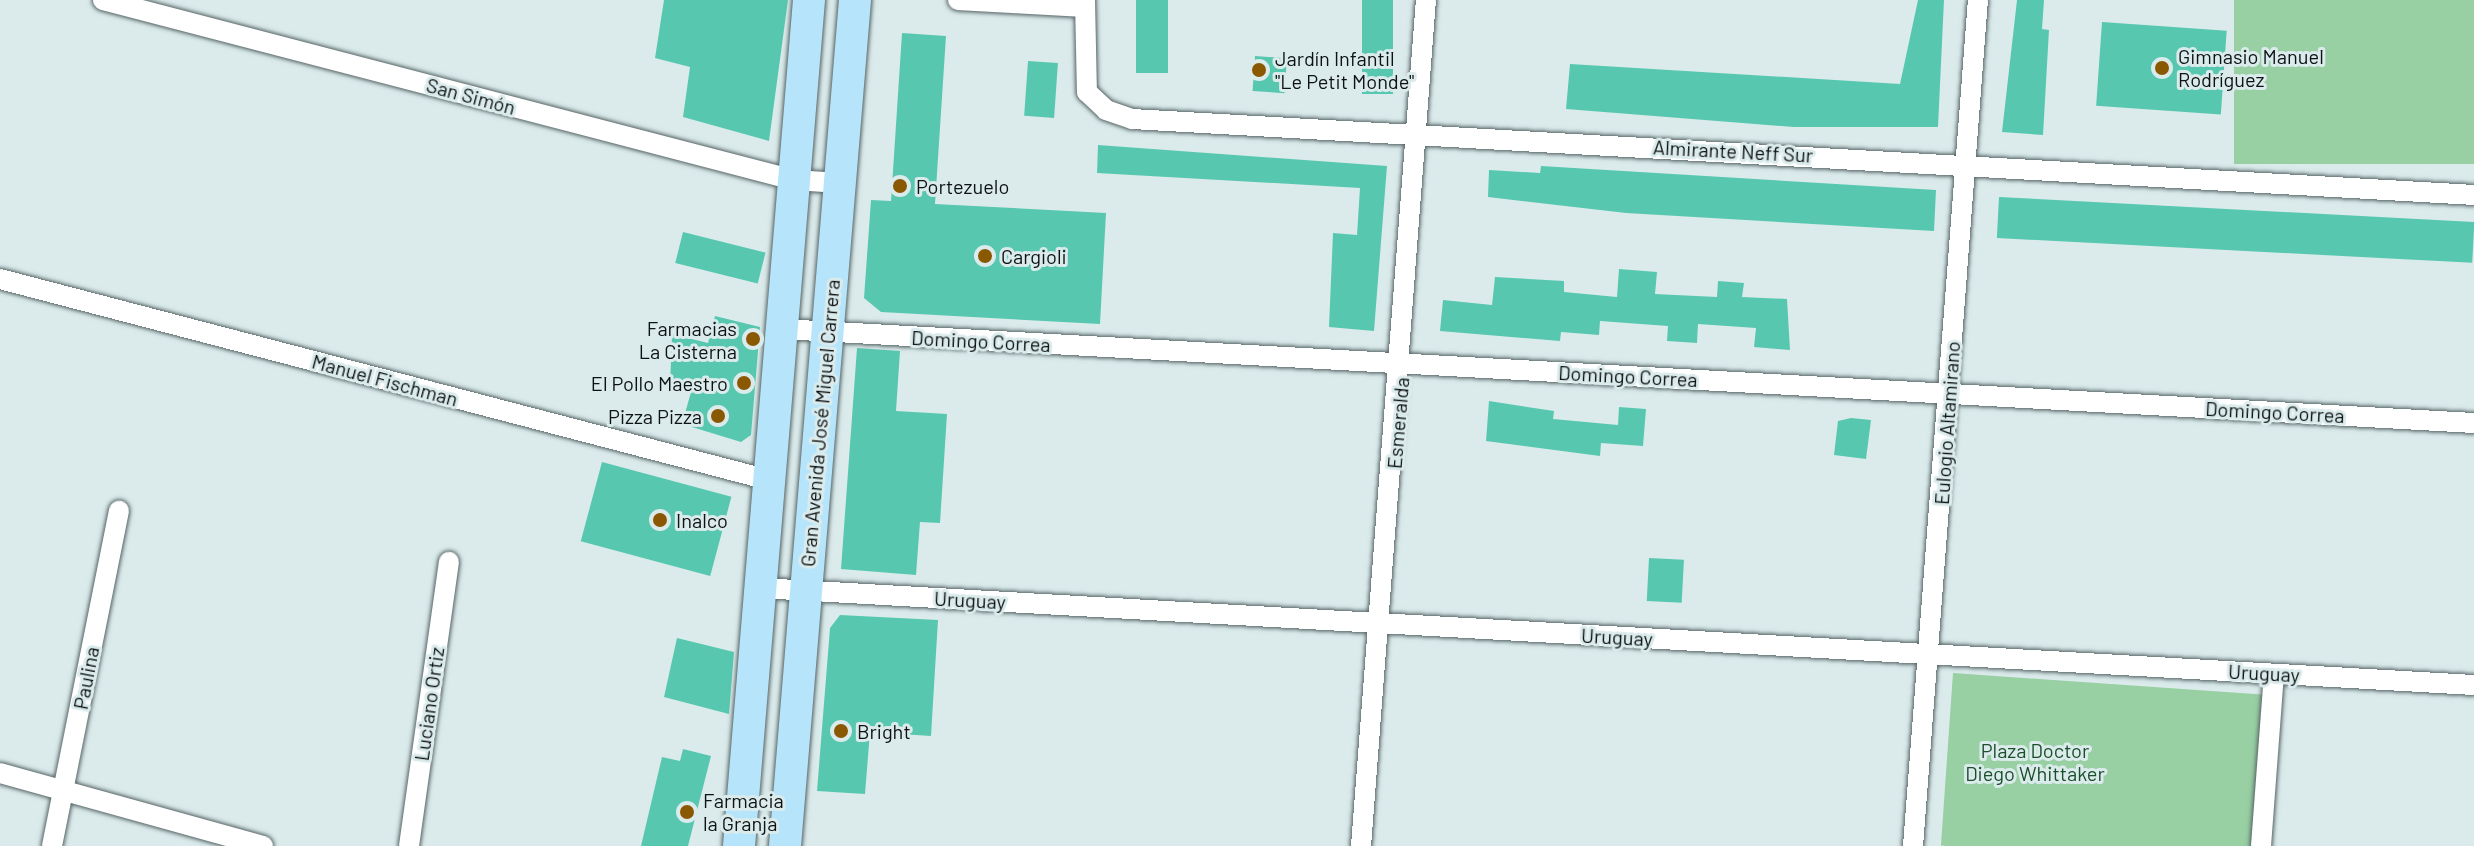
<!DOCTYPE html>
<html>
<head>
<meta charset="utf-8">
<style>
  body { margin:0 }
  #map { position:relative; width:2474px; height:846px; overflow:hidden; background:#dbebec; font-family:Barlow,sans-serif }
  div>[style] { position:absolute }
  .green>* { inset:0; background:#98cfa3; transform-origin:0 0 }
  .building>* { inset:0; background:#57c8af; transform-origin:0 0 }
  .roads { filter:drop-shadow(0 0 2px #566465) drop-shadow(0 0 2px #566465) }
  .minor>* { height:20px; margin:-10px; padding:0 10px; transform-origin:10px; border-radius:10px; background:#fff }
  .primary>* { height:32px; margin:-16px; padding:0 16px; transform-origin:16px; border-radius:16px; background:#b6e5fb }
  .dots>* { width:22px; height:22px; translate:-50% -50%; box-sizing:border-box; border:4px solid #dbebec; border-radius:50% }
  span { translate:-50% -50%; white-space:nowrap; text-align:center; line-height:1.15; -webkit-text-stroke:6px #dbebec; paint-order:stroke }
  .poi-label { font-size:20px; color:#0d1213 }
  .left { translate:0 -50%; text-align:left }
  .right { translate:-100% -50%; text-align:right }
  .street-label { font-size:20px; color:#0d1213 }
  .park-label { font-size:20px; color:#1a4f2a }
</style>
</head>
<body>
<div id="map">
  <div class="green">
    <i style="left:2234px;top:0;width:240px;height:164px"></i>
    <i style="left:1953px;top:673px;width:313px;height:173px;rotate:4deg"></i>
  </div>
  <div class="building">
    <i style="clip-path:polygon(664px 0,788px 0,769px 141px,683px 117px,690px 67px,655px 58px)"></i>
    <i style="left:1136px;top:0;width:32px;height:73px"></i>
    <i style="left:1362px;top:0;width:31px;height:94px"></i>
    <i style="clip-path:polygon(1918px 0,1944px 0,1938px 127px,1794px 127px,1566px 109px,1570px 64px,1900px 84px)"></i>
    <i style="clip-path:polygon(2017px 0,2044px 0,2042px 29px,2049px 30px,2043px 135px,2002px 132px)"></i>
    <i style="left:2102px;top:22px;width:125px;height:84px;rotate:4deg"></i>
    <i style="clip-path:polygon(902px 33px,946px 36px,935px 204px,1106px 213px,1100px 324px,881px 312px,864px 298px,871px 200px,891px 201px)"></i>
    <i style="left:1255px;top:56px;width:32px;height:35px;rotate:4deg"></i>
    <i style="left:1028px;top:61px;width:30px;height:55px;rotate:4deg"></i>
    <i style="clip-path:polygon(1098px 145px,1387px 166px,1374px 331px,1329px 327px,1333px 233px,1357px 235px,1360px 188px,1097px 173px)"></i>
    <i style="clip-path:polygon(1541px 166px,1936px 190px,1934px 231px,1626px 213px,1488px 197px,1489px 170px,1540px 173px)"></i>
    <i style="left:1999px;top:197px;width:476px;height:41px;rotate:3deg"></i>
    <i style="left:683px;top:232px;width:85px;height:32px;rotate:14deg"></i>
    <i style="clip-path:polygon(1619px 269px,1657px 272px,1655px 294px,1717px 297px,1718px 281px,1744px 283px,1742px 297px,1787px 299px,1790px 350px,1754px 347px,1756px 328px,1698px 324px,1697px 343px,1667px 341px,1668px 326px,1600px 321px,1599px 335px,1561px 332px,1560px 341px,1440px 331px,1443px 300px,1492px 305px,1495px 277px,1564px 281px,1564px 292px,1617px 297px)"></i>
    <i style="clip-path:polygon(715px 316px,760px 327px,751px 435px,741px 442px,682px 424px,691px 392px,670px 386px,672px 334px,708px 343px)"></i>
    <i style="clip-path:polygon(857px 348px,900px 351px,896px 411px,947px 414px,940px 523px,920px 522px,916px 575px,841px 569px)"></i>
    <i style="clip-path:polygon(1489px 401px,1554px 411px,1553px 419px,1618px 425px,1619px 407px,1646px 409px,1643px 446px,1601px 443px,1600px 456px,1486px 441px)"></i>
    <i style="clip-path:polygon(1851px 418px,1871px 420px,1866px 459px,1834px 455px,1838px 421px)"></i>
    <i style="left:602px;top:462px;width:134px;height:82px;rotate:15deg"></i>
    <i style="left:1649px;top:558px;width:35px;height:43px;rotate:3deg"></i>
    <i style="clip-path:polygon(840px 615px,938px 620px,931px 736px,870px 732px,865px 794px,817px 791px,830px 628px)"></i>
    <i style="clip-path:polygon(677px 638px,734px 652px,729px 714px,664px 697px)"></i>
    <i style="clip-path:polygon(683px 749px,711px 756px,688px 846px,641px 846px,662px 757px,680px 761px)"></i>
  </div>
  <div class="roads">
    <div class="minor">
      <i style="left:103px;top:0;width:714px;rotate:14.6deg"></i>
      <i style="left:794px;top:180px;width:46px;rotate:3.7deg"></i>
      <i style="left:958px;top:0;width:126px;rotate:3.2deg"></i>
      <i style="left:1085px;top:0;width:92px;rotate:88.8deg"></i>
      <i style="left:1087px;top:92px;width:26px;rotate:43deg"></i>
      <i style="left:1106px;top:110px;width:28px;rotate:19deg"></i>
      <i style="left:1132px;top:119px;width:1344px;rotate:3.24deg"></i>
      <i style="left:0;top:279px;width:795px;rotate:14.65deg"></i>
      <i style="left:782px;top:329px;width:1695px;rotate:3.18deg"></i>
      <i style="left:760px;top:588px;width:1717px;rotate:3.24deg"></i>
      <i style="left:0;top:773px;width:273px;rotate:15.5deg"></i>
      <i style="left:52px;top:846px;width:342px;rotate:-78.7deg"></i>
      <i style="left:409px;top:846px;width:287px;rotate:-82deg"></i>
      <i style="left:1361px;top:846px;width:848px;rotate:-85.61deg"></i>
      <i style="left:1913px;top:846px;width:848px;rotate:-85.61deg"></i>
      <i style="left:2261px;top:846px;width:172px;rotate:-85.7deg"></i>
    </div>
    <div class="primary">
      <i style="left:739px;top:846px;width:849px;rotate:-85.27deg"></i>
      <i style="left:785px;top:846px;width:849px;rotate:-85.27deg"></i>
    </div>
  </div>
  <div class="dots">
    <i style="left:2162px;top:68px;background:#8a5801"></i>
    <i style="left:1259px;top:70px;background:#8a5801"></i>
    <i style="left:900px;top:186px;background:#8a5801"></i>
    <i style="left:985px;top:256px;background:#8a5801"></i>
    <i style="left:753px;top:339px;background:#8a5801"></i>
    <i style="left:744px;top:383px;background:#8a5801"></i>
    <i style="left:718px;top:416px;background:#8a5801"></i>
    <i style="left:660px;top:520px;background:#8a5801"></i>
    <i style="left:841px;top:731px;background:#8a5801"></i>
    <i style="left:687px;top:812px;background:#8a5801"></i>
  </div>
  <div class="poi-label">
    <span class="left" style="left:2178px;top:68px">Gimnasio Manuel<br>Rodríguez</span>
    <span class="left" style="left:1275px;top:70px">Jardín Infantil<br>"Le Petit Monde"</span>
    <span class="left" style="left:916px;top:186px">Portezuelo</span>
    <span class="left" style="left:1001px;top:256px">Cargioli</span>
    <span class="right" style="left:737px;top:340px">Farmacias<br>La Cisterna</span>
    <span class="right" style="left:728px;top:383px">El Pollo Maestro</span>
    <span class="right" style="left:702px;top:416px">Pizza Pizza</span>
    <span class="left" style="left:676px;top:520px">Inalco</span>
    <span class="left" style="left:857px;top:731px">Bright</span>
    <span class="left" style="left:703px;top:812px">Farmacia<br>la Granja</span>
  </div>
  <div class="street-label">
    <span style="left:471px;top:96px;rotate:15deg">San Simón</span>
    <span style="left:1733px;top:151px;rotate:3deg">Almirante Neff Sur</span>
    <span style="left:981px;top:341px;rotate:3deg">Domingo Correa</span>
    <span style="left:1628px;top:376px;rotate:3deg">Domingo Correa</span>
    <span style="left:385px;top:380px;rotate:15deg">Manuel Fischman</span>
    <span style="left:2275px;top:412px;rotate:3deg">Domingo Correa</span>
    <span style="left:820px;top:423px;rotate:-85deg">Gran Avenida José Miguel Carrera</span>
    <span style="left:1398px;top:423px;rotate:-85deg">Esmeralda</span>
    <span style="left:1947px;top:423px;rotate:-86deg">Eulogio Altamirano</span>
    <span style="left:970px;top:600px;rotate:3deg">Uruguay</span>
    <span style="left:1617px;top:637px;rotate:3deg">Uruguay</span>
    <span style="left:2264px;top:673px;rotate:3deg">Uruguay</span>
    <span style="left:86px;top:678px;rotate:-79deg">Paulina</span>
    <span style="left:429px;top:704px;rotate:-82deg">Luciano Ortiz</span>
  </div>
  <div class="park-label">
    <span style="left:2035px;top:762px">Plaza Doctor<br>Diego Whittaker</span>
  </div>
</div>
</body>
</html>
